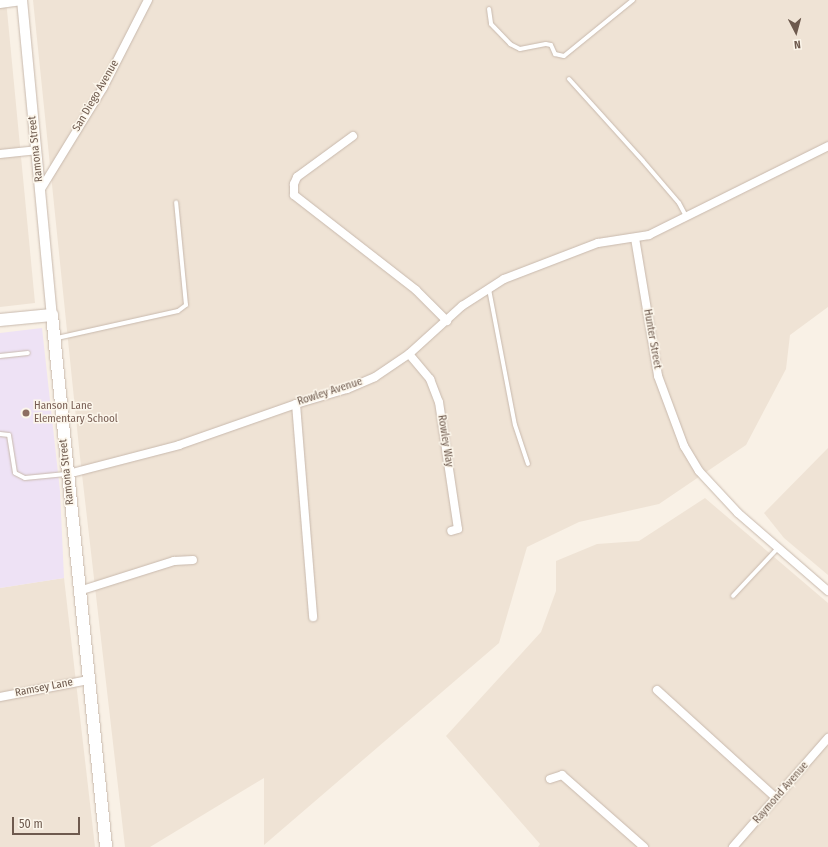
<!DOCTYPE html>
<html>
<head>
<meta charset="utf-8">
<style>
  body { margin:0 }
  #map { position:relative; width:828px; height:847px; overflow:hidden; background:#f9f1e6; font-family:"Fira Sans Condensed",sans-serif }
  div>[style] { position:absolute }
  .residential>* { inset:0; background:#efe3d5 }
  .education>* { inset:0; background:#eee2f5 }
  .roads { filter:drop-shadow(0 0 1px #c8b9ad) drop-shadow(0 0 1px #c8b9ad) }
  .service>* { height:4px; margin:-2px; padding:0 2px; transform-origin:2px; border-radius:2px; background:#fff }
  .minor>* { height:8px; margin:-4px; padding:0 4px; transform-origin:4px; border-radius:4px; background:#fff }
  .tertiary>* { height:10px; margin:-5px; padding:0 5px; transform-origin:5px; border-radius:5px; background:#fff }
  .secondary>* { height:12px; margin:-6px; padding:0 6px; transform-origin:6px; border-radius:6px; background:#fff }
  .dots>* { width:11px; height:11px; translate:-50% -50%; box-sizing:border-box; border:2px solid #fcf6eb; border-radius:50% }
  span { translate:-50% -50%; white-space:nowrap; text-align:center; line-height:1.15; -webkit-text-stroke:3px #fcf6eb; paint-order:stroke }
  .street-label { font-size:11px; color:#6e5a4e }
  .education-label { font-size:11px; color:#785e54 }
  .left { translate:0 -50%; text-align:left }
  .north { position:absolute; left:776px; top:12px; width:40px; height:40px; -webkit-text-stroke:3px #fcf6eb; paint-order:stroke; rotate:174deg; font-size:11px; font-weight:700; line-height:16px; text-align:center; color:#6e5a4e }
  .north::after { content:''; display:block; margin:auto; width:14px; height:18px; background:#6e5a4e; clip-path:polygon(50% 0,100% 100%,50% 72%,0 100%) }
  .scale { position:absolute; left:12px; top:817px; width:68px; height:18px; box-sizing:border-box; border:2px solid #6e5a4e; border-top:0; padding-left:5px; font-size:12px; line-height:14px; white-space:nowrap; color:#6e5a4e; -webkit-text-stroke:3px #fcf6eb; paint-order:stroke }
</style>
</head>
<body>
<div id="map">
  <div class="residential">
    <i style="clip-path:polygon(0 0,6px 0,35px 303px,0 307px)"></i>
    <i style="clip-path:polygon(33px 0,828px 0,828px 307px,790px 335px,786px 369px,746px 445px,659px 504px,579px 522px,527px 547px,499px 643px,264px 845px,264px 778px,150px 847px,125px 847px,80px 457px)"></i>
    <i style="clip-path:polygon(828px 448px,828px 575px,784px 538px,764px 513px)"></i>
    <i style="clip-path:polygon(705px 498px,828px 603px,828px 847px,538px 847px,540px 844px,446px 736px,541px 632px,556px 591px,556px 561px,597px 544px,639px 541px)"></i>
    <i style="clip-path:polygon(64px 578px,95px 847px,0 847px,0 588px)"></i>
  </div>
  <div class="education">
    <i style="clip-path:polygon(42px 328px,60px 491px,64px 578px,0 588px,0 333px)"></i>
  </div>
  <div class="roads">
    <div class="service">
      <i style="left:489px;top:9px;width:15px;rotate:82deg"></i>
      <i style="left:491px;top:24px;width:28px;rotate:46deg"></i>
      <i style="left:510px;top:44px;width:11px;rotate:27deg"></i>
      <i style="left:520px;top:49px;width:26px;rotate:-11deg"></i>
      <i style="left:546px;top:44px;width:5px;rotate:11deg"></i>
      <i style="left:551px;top:45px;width:10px;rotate:66deg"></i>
      <i style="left:555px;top:54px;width:9px;rotate:13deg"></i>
      <i style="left:564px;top:56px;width:89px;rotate:-39.1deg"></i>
      <i style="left:569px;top:79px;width:110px;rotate:47.9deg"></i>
      <i style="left:643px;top:161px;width:55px;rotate:49.4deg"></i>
      <i style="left:679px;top:203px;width:15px;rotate:62deg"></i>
      <i style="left:489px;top:289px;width:138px;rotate:79.2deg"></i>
      <i style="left:515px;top:425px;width:41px;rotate:71.6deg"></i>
      <i style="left:57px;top:338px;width:124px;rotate:-12.6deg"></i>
      <i style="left:178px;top:311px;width:10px;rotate:-37deg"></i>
      <i style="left:186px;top:305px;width:103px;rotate:-95.5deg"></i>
      <i style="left:0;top:356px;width:28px;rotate:-6deg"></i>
      <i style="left:0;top:434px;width:9px;rotate:6deg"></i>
      <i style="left:9px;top:435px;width:38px;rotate:81deg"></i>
      <i style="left:15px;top:473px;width:11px;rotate:27deg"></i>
      <i style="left:25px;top:478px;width:41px;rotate:-5.6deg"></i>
      <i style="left:733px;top:596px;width:66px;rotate:-46.8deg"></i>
    </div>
    <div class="minor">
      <i style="left:0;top:4px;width:22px;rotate:-8deg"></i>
      <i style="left:353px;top:136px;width:69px;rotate:143.8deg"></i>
      <i style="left:297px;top:177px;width:8px;rotate:113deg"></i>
      <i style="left:294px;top:184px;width:11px;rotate:90deg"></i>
      <i style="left:294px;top:195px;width:155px;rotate:37.9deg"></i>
      <i style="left:416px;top:290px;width:44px;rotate:45deg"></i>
      <i style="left:0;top:154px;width:36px;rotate:-6deg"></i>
      <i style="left:41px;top:189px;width:119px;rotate:-58.5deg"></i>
      <i style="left:103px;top:88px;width:99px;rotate:-62.9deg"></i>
      <i style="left:635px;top:238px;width:140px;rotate:80.5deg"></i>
      <i style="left:658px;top:376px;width:75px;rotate:69.6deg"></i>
      <i style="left:684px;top:446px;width:29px;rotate:59deg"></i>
      <i style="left:699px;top:471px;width:57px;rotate:47.1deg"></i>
      <i style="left:738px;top:513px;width:119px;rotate:40.9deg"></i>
      <i style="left:409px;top:354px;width:33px;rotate:50deg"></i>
      <i style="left:430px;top:379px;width:25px;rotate:69deg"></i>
      <i style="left:439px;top:402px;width:128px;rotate:81.5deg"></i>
      <i style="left:458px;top:529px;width:7px;rotate:164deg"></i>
      <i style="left:296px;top:404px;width:214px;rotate:85.4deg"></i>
      <i style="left:68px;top:474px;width:115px;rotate:-14.6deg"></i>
      <i style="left:179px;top:445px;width:124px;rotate:-19.3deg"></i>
      <i style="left:296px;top:404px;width:53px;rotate:-16.4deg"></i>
      <i style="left:347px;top:389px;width:30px;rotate:-23deg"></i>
      <i style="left:375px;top:377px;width:41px;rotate:-34.1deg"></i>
      <i style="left:409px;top:354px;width:72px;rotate:-42.2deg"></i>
      <i style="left:462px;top:306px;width:50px;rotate:-32.7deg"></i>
      <i style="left:504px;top:279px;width:101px;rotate:-21deg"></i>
      <i style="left:598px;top:243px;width:52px;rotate:-8.9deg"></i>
      <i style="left:649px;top:235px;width:200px;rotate:-26.4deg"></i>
      <i style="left:79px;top:591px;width:100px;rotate:-17.5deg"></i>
      <i style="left:174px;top:561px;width:19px;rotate:-3deg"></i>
      <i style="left:657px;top:690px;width:161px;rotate:42.2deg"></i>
      <i style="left:0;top:697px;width:90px;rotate:-10.9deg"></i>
      <i style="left:550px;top:779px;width:13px;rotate:-18deg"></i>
      <i style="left:562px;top:775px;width:109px;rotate:41.3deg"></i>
      <i style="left:733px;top:847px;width:145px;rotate:-48.9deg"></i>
    </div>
    <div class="tertiary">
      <i style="left:22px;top:0;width:316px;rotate:84.6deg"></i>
    </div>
    <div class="secondary">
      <i style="left:0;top:320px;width:52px;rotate:-5.5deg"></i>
      <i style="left:52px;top:315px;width:535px;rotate:84.2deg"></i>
    </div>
  </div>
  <div class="dots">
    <i style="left:26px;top:413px;background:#8d6e63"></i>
  </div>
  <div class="street-label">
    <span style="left:96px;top:96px;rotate:-60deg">San Diego Avenue</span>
    <span style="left:36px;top:149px;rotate:-96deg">Ramona Street</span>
    <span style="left:652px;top:339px;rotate:80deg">Hunter Street</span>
    <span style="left:330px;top:392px;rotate:-18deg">Rowley Avenue</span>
    <span style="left:445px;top:441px;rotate:81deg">Rowley Way</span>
    <span style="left:67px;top:472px;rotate:-96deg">Ramona Street</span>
    <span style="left:44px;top:688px;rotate:-11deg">Ramsey Lane</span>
    <span style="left:781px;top:793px;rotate:-49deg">Raymond Avenue</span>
  </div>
  <div class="education-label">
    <span class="left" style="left:34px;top:413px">Hanson Lane<br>Elementary School</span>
  </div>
  <div class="north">N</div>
  <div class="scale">50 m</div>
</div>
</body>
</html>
